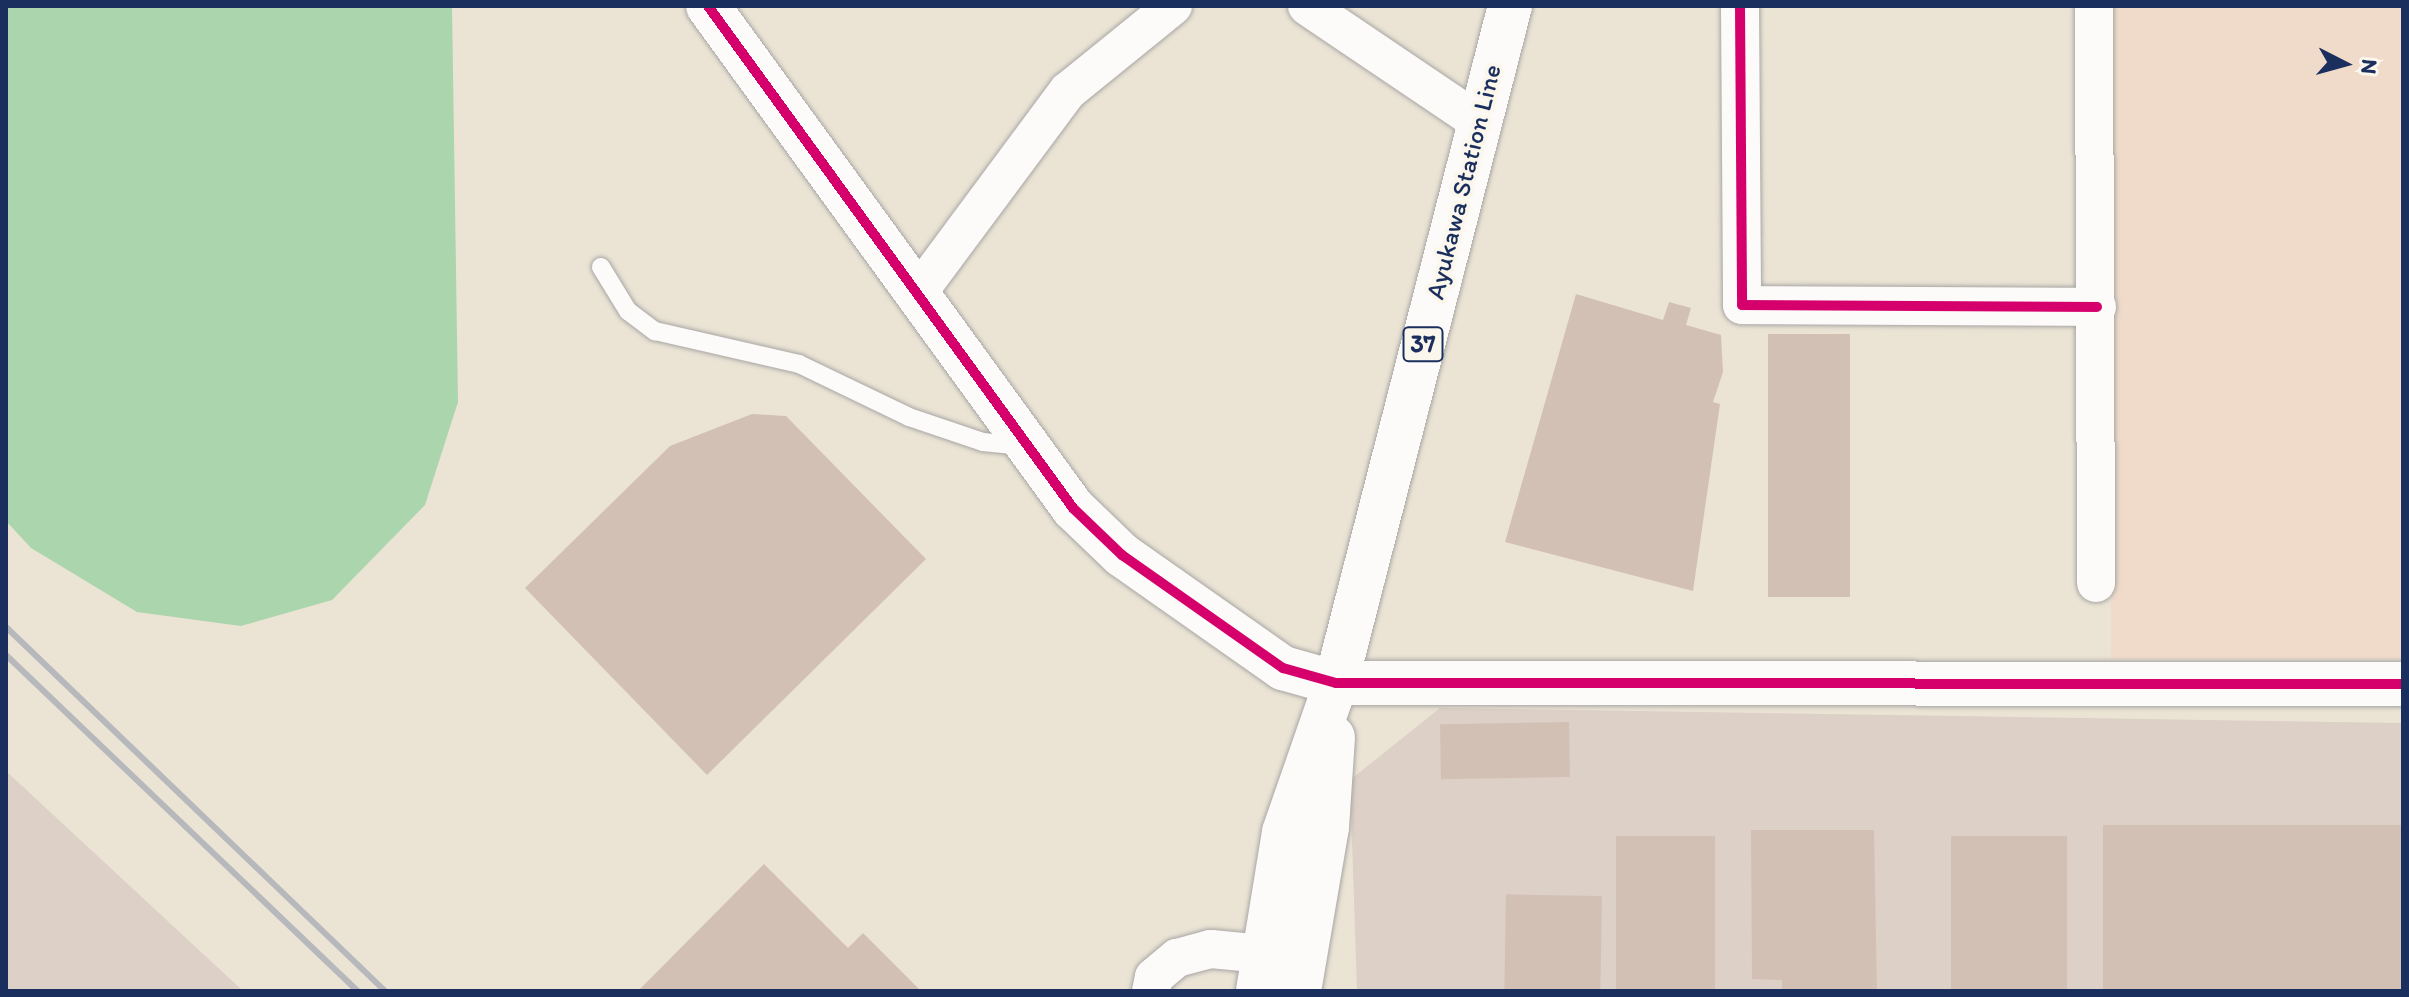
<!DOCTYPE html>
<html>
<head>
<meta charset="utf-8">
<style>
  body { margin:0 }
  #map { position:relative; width:2409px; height:997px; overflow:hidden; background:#ebe4d5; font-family:Itim,sans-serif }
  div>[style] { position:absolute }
  .built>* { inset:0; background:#f0dbca; transform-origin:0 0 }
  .industrial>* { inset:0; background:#ddd0c7 }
  .green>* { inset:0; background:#abd5ac }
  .building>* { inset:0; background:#d3c0b5; transform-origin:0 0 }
  .roads { filter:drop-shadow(0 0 2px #a8a6a4) drop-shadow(0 0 2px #a8a6a4) }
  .lane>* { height:18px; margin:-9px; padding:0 9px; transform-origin:9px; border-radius:9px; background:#fcfbf9 }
  .street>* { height:38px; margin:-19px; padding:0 19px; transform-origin:19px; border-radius:19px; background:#fcfbf9 }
  .secondary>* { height:44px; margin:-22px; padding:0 22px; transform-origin:22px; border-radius:22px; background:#fcfbf9 }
  .primary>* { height:44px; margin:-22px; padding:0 22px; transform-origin:22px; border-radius:22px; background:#fcfbf9 }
  .rail>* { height:6px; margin:-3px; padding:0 3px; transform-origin:3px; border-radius:3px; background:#b6b8bb }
  .cycleway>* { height:10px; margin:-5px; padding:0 5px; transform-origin:5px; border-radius:5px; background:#d6006c }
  span { translate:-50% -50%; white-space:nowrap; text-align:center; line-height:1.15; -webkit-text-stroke:8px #fbf7ec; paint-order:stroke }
  .shield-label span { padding:2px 6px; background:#fbf7ec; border:2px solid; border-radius:6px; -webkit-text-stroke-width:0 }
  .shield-label { font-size:24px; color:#1b2f5e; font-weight:700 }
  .street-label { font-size:26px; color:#1b2f5e }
  .frame { position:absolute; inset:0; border:8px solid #1b2f5e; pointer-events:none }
  .north { position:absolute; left:2305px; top:24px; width:80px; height:80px; -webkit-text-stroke:6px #fbf7ec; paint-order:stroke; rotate:96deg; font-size:22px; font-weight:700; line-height:32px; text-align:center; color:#1b2f5e }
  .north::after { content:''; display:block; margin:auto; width:28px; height:36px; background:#1b2f5e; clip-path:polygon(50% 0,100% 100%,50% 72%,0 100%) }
</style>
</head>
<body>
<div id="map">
  <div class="built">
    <i style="left:2111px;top:6px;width:292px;height:653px"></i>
  </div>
  <div class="industrial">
    <i style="clip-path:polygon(1440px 708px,2403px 723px,2403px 991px,1357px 991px,1350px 780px)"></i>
    <i style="clip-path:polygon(6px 771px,243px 991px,6px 991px)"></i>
  </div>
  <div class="green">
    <i style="clip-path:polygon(6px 6px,452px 6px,458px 402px,425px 505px,332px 600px,241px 626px,137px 612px,31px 548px,6px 521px)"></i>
  </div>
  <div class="building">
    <i style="clip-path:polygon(1576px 294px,1663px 320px,1669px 302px,1691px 308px,1686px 325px,1721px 335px,1723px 372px,1713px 402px,1720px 404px,1693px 591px,1505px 542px)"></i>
    <i style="left:1768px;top:334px;width:82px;height:263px"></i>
    <i style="clip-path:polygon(752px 414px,786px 416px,926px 559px,707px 775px,525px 588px,670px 446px)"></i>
    <i style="left:1569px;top:722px;width:55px;height:129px;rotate:89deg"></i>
    <i style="left:2403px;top:825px;width:166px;height:300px;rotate:90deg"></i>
    <i style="clip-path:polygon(1751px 830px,1874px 830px,1877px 991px,1782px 991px,1782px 980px,1752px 979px)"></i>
    <i style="left:1715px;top:836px;width:155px;height:99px;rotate:90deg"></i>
    <i style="left:2067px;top:836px;width:155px;height:116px;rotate:90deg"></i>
    <i style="clip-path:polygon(764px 864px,848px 948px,863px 933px,921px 991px,638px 991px)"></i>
    <i style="left:1602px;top:896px;width:95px;height:96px;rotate:91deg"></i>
  </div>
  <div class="roads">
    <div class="lane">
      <i style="left:601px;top:267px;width:52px;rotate:58.5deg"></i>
      <i style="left:628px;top:311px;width:34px;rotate:37deg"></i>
      <i style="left:655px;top:331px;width:148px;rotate:12.9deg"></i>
      <i style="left:799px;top:364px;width:122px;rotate:25.7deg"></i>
      <i style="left:909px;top:417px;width:78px;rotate:18.7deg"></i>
      <i style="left:983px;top:442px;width:40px;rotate:5.7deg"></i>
    </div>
    <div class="street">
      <i style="left:1307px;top:6px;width:207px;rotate:34deg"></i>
      <i style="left:1740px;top:6px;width:299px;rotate:89.6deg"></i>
      <i style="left:1742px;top:305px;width:355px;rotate:0.3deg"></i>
      <i style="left:2094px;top:6px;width:577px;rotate:89.8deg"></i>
      <i style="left:917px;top:294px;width:253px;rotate:-53.4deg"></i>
      <i style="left:1068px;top:91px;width:135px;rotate:-39deg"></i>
      <i style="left:1151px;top:991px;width:14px;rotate:-78deg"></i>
      <i style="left:1154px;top:977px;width:30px;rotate:-40deg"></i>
      <i style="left:1177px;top:958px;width:35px;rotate:-15deg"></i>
      <i style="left:1211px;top:949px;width:53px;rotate:5.4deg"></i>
    </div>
    <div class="secondary">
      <i style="left:708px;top:6px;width:621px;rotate:53.98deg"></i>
      <i style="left:1073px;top:508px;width:68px;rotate:43.8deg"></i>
      <i style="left:1122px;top:555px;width:197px;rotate:35.1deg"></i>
      <i style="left:1283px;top:668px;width:55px;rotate:15.8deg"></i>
      <i style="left:1336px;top:683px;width:1067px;rotate:0.05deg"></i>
    </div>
    <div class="primary">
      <i style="left:1258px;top:991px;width:161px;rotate:-80.7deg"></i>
      <i style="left:1284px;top:832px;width:158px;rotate:-70.8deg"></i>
      <i style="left:1336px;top:683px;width:699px;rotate:-75.59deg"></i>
      <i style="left:1299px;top:991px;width:166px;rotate:-80.3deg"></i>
      <i style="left:1327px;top:827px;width:90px;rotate:-86.2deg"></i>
    </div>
  </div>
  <div class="rail">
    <i style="left:6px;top:627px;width:525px;rotate:43.84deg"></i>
    <i style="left:6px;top:655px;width:487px;rotate:43.7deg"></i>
  </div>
  <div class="cycleway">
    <i style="left:708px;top:6px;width:621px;rotate:53.98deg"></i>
    <i style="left:1073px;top:508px;width:68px;rotate:43.8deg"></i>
    <i style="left:1122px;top:555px;width:197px;rotate:35.1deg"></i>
    <i style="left:1283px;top:668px;width:55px;rotate:15.8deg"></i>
    <i style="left:1336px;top:683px;width:1067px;rotate:0.05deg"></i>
    <i style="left:1740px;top:6px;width:299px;rotate:89.6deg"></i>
    <i style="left:1742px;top:305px;width:355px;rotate:0.3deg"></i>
  </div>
  <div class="shield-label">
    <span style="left:1423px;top:344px">37</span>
  </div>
  <div class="street-label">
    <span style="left:1464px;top:182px;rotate:-76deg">Ayukawa Station Line</span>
  </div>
  <div class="frame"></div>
  <div class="north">N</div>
</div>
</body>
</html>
